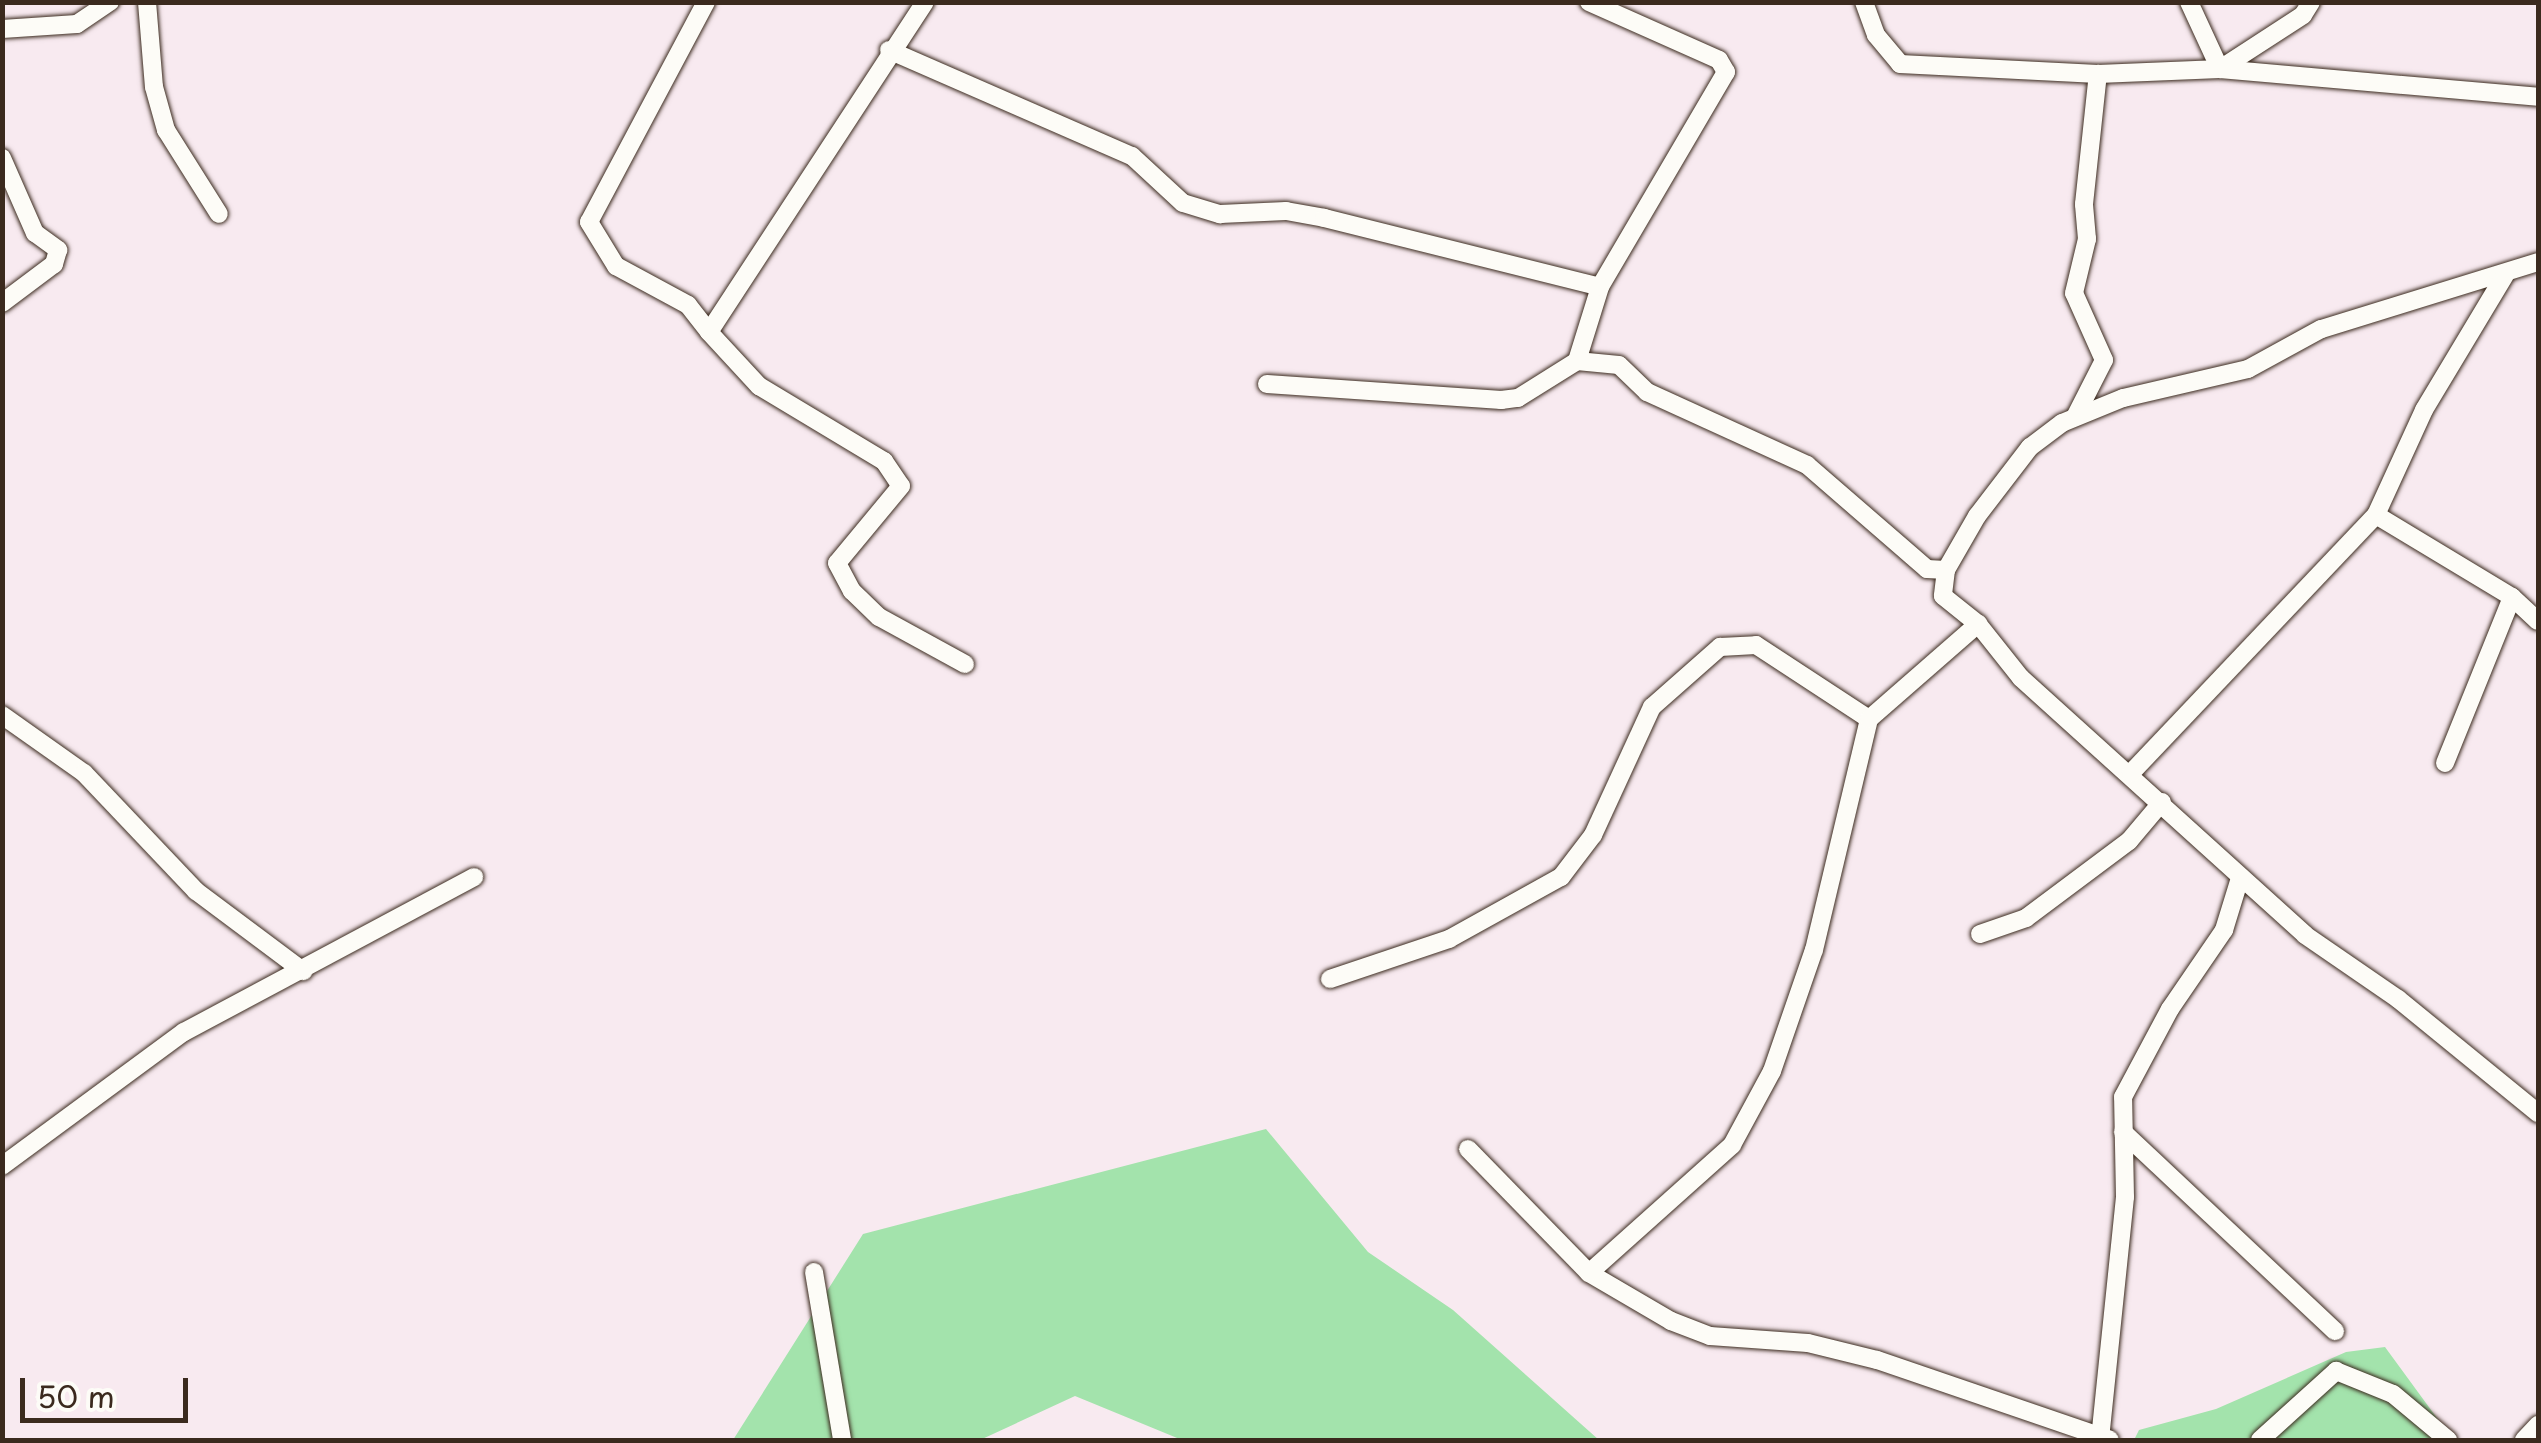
<!DOCTYPE html>
<html>
<head>
<meta charset="utf-8">
<style>
  body { margin:0 }
  #map { position:relative; width:2541px; height:1443px; overflow:hidden; background:#f8eaf0; font-family:"Playpen Sans",sans-serif }
  div>[style] { position:absolute }
  .green>* { inset:0; background:#a3e3ac }
  .roads { filter:drop-shadow(0 0 2px #3b2a1e) drop-shadow(0 0 2px #3b2a1e) }
  .minor>* { height:18px; margin:-9px; padding:0 9px; transform-origin:9px; border-radius:9px; background:#fdfcf7 }
  span { translate:-50% -50%; white-space:nowrap; text-align:center; line-height:1.15; -webkit-text-stroke:9px #fdfcf7; paint-order:stroke }
  .frame { position:absolute; inset:0; border:5px solid #3b2a1e; pointer-events:none }
  .scale { position:absolute; left:20px; top:1378px; width:168px; height:45px; box-sizing:border-box; border:5px solid #3b2a1e; border-top:0; padding-left:12px; font-size:30px; line-height:35px; white-space:nowrap; color:#3b2a1e; -webkit-text-stroke:8px #fdfcf7; paint-order:stroke }
</style>
</head>
<body>
<div id="map">
  <div class="green">
    <i style="clip-path:polygon(1266px 1129px,1368px 1252px,1453px 1310px,1599px 1440px,1182px 1440px,1075px 1396px,980px 1440px,733px 1440px,863px 1234px)"></i>
    <i style="clip-path:polygon(2385px 1347px,2453px 1440px,2134px 1440px,2139px 1430px,2216px 1409px,2346px 1352px)"></i>
  </div>
  <div class="roads">
    <div class="minor">
      <i style="left:147px;top:2px;width:85px;rotate:85.3deg"></i>
      <i style="left:154px;top:87px;width:45px;rotate:74.4deg"></i>
      <i style="left:166px;top:130px;width:99px;rotate:57.8deg"></i>
      <i style="left:706px;top:2px;width:249px;rotate:118deg"></i>
      <i style="left:589px;top:222px;width:52px;rotate:58.5deg"></i>
      <i style="left:616px;top:266px;width:82px;rotate:28.4deg"></i>
      <i style="left:688px;top:305px;width:34px;rotate:52deg"></i>
      <i style="left:709px;top:332px;width:394px;rotate:-56.8deg"></i>
      <i style="left:1589px;top:2px;width:142px;rotate:24deg"></i>
      <i style="left:1719px;top:60px;width:14px;rotate:60deg"></i>
      <i style="left:1726px;top:72px;width:249px;rotate:120.4deg"></i>
      <i style="left:1600px;top:287px;width:77px;rotate:107.3deg"></i>
      <i style="left:1577px;top:361px;width:42px;rotate:5.4deg"></i>
      <i style="left:1619px;top:365px;width:39px;rotate:44deg"></i>
      <i style="left:1647px;top:392px;width:176px;rotate:24.5deg"></i>
      <i style="left:1807px;top:465px;width:159px;rotate:40.9deg"></i>
      <i style="left:1927px;top:569px;width:19px;rotate:3deg"></i>
      <i style="left:1864px;top:2px;width:35px;rotate:70deg"></i>
      <i style="left:1876px;top:35px;width:38px;rotate:50deg"></i>
      <i style="left:1900px;top:64px;width:198px;rotate:2.9deg"></i>
      <i style="left:2098px;top:74px;width:122px;rotate:-2.3deg"></i>
      <i style="left:2220px;top:69px;width:319px;rotate:5deg"></i>
      <i style="left:2189px;top:2px;width:74px;rotate:65.2deg"></i>
      <i style="left:2220px;top:69px;width:99px;rotate:-33deg"></i>
      <i style="left:2303px;top:15px;width:15px;rotate:-58deg"></i>
      <i style="left:2px;top:29px;width:75px;rotate:-3.8deg"></i>
      <i style="left:77px;top:24px;width:40px;rotate:-34deg"></i>
      <i style="left:889px;top:50px;width:265px;rotate:23.6deg"></i>
      <i style="left:1132px;top:156px;width:69px;rotate:42.7deg"></i>
      <i style="left:1183px;top:203px;width:39px;rotate:17deg"></i>
      <i style="left:1220px;top:214px;width:66px;rotate:-2.6deg"></i>
      <i style="left:1286px;top:211px;width:39px;rotate:10deg"></i>
      <i style="left:1324px;top:218px;width:284px;rotate:14deg"></i>
      <i style="left:2px;top:158px;width:82px;rotate:66.3deg"></i>
      <i style="left:35px;top:233px;width:29px;rotate:36deg"></i>
      <i style="left:58px;top:250px;width:15px;rotate:106deg"></i>
      <i style="left:54px;top:264px;width:65px;rotate:143.1deg"></i>
      <i style="left:2538px;top:262px;width:227px;rotate:162.8deg"></i>
      <i style="left:2321px;top:329px;width:83px;rotate:151.3deg"></i>
      <i style="left:2248px;top:369px;width:128px;rotate:166.9deg"></i>
      <i style="left:2123px;top:398px;width:66px;rotate:157.7deg"></i>
      <i style="left:2062px;top:423px;width:40px;rotate:143deg"></i>
      <i style="left:2030px;top:447px;width:87px;rotate:127.5deg"></i>
      <i style="left:1977px;top:516px;width:62px;rotate:119.9deg"></i>
      <i style="left:1946px;top:570px;width:26px;rotate:97deg"></i>
      <i style="left:1943px;top:596px;width:45px;rotate:38.7deg"></i>
      <i style="left:1978px;top:624px;width:69px;rotate:51.5deg"></i>
      <i style="left:2021px;top:678px;width:383px;rotate:42.1deg"></i>
      <i style="left:2305px;top:935px;width:113px;rotate:34.5deg"></i>
      <i style="left:2398px;top:999px;width:181px;rotate:39.2deg"></i>
      <i style="left:2505px;top:275px;width:157px;rotate:121deg"></i>
      <i style="left:2424px;top:410px;width:115px;rotate:114.6deg"></i>
      <i style="left:2376px;top:515px;width:159px;rotate:31.1deg"></i>
      <i style="left:2512px;top:597px;width:35px;rotate:43deg"></i>
      <i style="left:709px;top:332px;width:74px;rotate:47.2deg"></i>
      <i style="left:759px;top:386px;width:146px;rotate:31deg"></i>
      <i style="left:884px;top:461px;width:30px;rotate:56deg"></i>
      <i style="left:901px;top:486px;width:100px;rotate:129.7deg"></i>
      <i style="left:837px;top:563px;width:32px;rotate:62deg"></i>
      <i style="left:852px;top:591px;width:37px;rotate:44deg"></i>
      <i style="left:879px;top:617px;width:98px;rotate:28.7deg"></i>
      <i style="left:1267px;top:384px;width:235px;rotate:3.9deg"></i>
      <i style="left:1501px;top:400px;width:17px;rotate:-7deg"></i>
      <i style="left:1518px;top:398px;width:70px;rotate:-32.1deg"></i>
      <i style="left:2075px;top:417px;width:64px;rotate:-63deg"></i>
      <i style="left:2104px;top:360px;width:73px;rotate:-114.1deg"></i>
      <i style="left:2074px;top:293px;width:56px;rotate:-76.5deg"></i>
      <i style="left:2087px;top:239px;width:35px;rotate:-95deg"></i>
      <i style="left:2084px;top:204px;width:131px;rotate:-83.9deg"></i>
      <i style="left:2px;top:715px;width:100px;rotate:35.3deg"></i>
      <i style="left:84px;top:773px;width:163px;rotate:46.5deg"></i>
      <i style="left:196px;top:891px;width:134px;rotate:36.8deg"></i>
      <i style="left:2445px;top:763px;width:179px;rotate:-68deg"></i>
      <i style="left:2131px;top:773px;width:356px;rotate:-46.5deg"></i>
      <i style="left:1980px;top:934px;width:49px;rotate:-19.2deg"></i>
      <i style="left:2026px;top:918px;width:129px;rotate:-36.8deg"></i>
      <i style="left:2129px;top:841px;width:51px;rotate:-49.8deg"></i>
      <i style="left:1330px;top:979px;width:126px;rotate:-18.6deg"></i>
      <i style="left:1449px;top:939px;width:128px;rotate:-29deg"></i>
      <i style="left:1561px;top:877px;width:53px;rotate:-52.7deg"></i>
      <i style="left:1593px;top:835px;width:141px;rotate:-65.3deg"></i>
      <i style="left:1652px;top:707px;width:91px;rotate:-41.4deg"></i>
      <i style="left:1720px;top:647px;width:36px;rotate:-3deg"></i>
      <i style="left:1756px;top:645px;width:135px;rotate:33.2deg"></i>
      <i style="left:2123px;top:1132px;width:291px;rotate:43.2deg"></i>
      <i style="left:1468px;top:1149px;width:173px;rotate:45.7deg"></i>
      <i style="left:1589px;top:1273px;width:95px;rotate:30.3deg"></i>
      <i style="left:1671px;top:1321px;width:42px;rotate:21deg"></i>
      <i style="left:1710px;top:1336px;width:98px;rotate:4.1deg"></i>
      <i style="left:1808px;top:1343px;width:71px;rotate:13.8deg"></i>
      <i style="left:1877px;top:1360px;width:246px;rotate:18.9deg"></i>
      <i style="left:2px;top:1166px;width:226px;rotate:-36.4deg"></i>
      <i style="left:184px;top:1032px;width:329px;rotate:-28.1deg"></i>
      <i style="left:814px;top:1272px;width:170px;rotate:80.5deg"></i>
      <i style="left:1589px;top:1273px;width:192px;rotate:-41.8deg"></i>
      <i style="left:1732px;top:1145px;width:84px;rotate:-61.6deg"></i>
      <i style="left:1772px;top:1071px;width:128px;rotate:-70.9deg"></i>
      <i style="left:1814px;top:950px;width:237px;rotate:-76.6deg"></i>
      <i style="left:1869px;top:719px;width:145px;rotate:-41.1deg"></i>
      <i style="left:2100px;top:1439px;width:243px;rotate:-84.1deg"></i>
      <i style="left:2125px;top:1197px;width:100px;rotate:-91.1deg"></i>
      <i style="left:2123px;top:1097px;width:100px;rotate:-61.9deg"></i>
      <i style="left:2170px;top:1009px;width:96px;rotate:-55.6deg"></i>
      <i style="left:2224px;top:930px;width:54px;rotate:-72.9deg"></i>
      <i style="left:2260px;top:1440px;width:103px;rotate:-42.2deg"></i>
      <i style="left:2336px;top:1371px;width:61px;rotate:22deg"></i>
      <i style="left:2393px;top:1394px;width:72px;rotate:39.9deg"></i>
      <i style="left:2524px;top:1440px;width:21px;rotate:-47deg"></i>
    </div>
  </div>
  <div class="frame"></div>
  <div class="scale">50 m</div>
</div>
</body>
</html>
